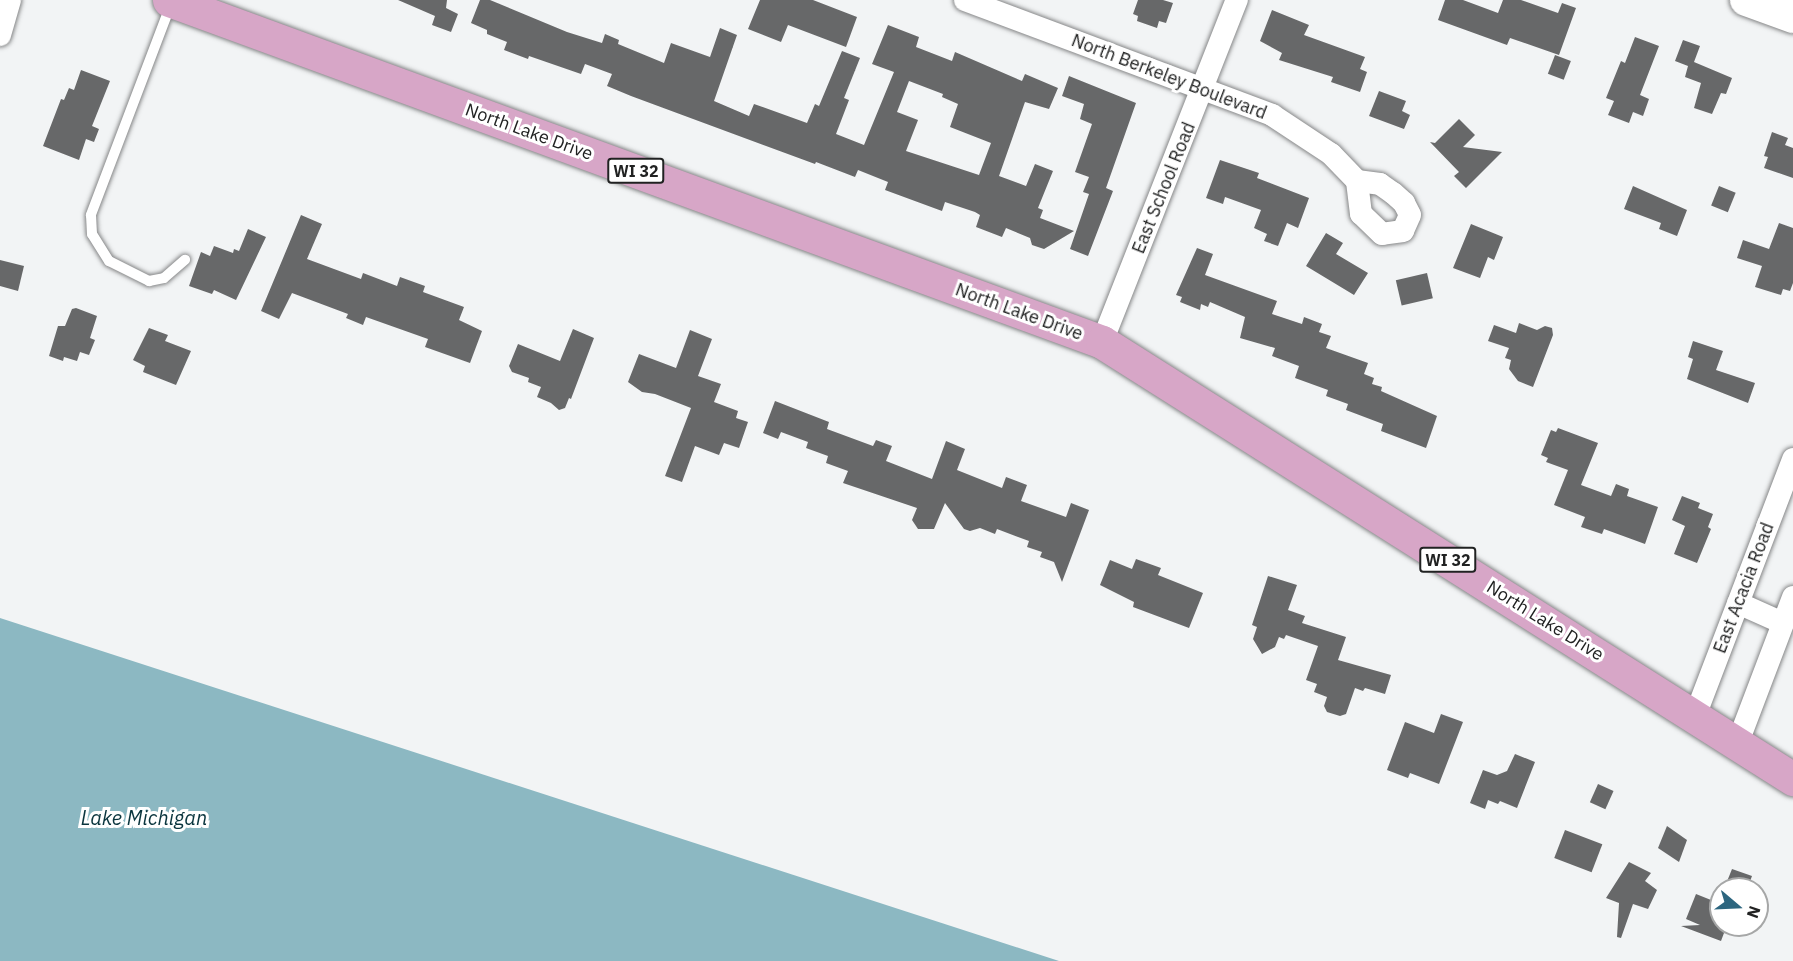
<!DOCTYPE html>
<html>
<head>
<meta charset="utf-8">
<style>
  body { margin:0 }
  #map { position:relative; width:1793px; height:961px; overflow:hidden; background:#f2f4f5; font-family:"IBM Plex Sans",sans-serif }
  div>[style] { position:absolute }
  .water>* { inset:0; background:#8cb8c2 }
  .building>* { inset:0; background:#676869; transform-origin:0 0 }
  .roads { filter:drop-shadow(0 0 2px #868788) drop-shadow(0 0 2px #868788) }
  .lane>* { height:10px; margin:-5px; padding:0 5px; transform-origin:5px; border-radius:5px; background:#fff }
  .street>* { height:22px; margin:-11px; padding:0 11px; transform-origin:11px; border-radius:11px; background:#fff }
  .secondary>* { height:32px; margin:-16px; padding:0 16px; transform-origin:16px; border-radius:16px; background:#fff }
  .primary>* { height:33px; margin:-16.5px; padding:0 16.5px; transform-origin:16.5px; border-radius:16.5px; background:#d7a6c7 }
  span { translate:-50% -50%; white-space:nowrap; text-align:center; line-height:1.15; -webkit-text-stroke:6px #fff; paint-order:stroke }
  .shield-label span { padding:2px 4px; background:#fff; border:2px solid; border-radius:4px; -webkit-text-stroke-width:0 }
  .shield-label { font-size:16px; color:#212222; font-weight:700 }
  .street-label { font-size:18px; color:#212222 }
  .water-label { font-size:20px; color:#0a353e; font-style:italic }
  .north { position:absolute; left:1709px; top:877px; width:60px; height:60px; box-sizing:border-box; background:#fff; border:2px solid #a6a7a7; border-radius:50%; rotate:109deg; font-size:16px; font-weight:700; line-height:24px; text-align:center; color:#212222 }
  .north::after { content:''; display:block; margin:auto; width:21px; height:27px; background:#2d667f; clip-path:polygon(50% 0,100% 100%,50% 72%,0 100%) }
</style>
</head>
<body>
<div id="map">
  <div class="water">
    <i style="clip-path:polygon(0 618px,1059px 961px,0 961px)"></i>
  </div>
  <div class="building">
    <i style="clip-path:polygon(398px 0,447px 0,446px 8px,458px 14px,451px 32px,432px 25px,435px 16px)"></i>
    <i style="clip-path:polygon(evenodd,480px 0,490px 0,567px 32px,602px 43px,605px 34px,619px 40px,618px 44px,664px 63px,671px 43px,710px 57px,720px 28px,737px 35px,714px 101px,749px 116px,754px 104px,807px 123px,815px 104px,819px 106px,842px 51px,860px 58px,844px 98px,849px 100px,836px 134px,864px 145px,894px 72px,872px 64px,888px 25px,919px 37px,916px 47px,952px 61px,955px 52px,1022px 81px,1025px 74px,1058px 88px,1049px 109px,1025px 102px,999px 176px,1026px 186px,1035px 164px,1053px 171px,1038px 208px,1043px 210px,1040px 218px,1074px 231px,1044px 249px,1032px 245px,1030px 238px,1006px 228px,1002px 237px,976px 227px,980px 215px,975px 212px,945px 202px,942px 211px,885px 190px,888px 182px,858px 170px,855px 177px,816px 162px,815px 164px,631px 96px,607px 86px,612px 74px,585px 64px,581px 74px,529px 56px,528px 59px,504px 50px,507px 42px,487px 34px,487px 30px,471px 23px,480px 0,909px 81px,943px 94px,942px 97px,958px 104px,950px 127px,991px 143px,979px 175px,906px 151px,918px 120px,897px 112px,909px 81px)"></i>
    <i style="clip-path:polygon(760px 0,813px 0,857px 17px,846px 47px,788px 25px,781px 42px,748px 29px)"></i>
    <i style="clip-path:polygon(1138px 0,1163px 0,1173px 3px,1166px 23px,1159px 21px,1157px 28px,1137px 21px,1138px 16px,1133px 14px)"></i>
    <i style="clip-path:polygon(1445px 0,1463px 0,1498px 13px,1503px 0,1521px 0,1558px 13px,1562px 3px,1576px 8px,1559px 55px,1510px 38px,1507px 45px,1438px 20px)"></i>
    <i style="clip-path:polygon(1272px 10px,1309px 25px,1304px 35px,1365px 57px,1360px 69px,1367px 72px,1360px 92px,1331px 82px,1333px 77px,1279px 60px,1282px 53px,1260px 41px)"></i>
    <i style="clip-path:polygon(1635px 37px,1659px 46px,1640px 95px,1649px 99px,1643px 116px,1633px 112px,1629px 123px,1608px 115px,1614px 101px,1606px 98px,1621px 61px,1625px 63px)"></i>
    <i style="clip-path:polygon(1683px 40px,1700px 46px,1694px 62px,1732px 78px,1726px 94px,1721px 93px,1712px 114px,1694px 108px,1701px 83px,1685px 77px,1688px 66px,1675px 61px)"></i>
    <i style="left:1555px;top:55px;width:17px;height:20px;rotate:21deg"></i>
    <i style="clip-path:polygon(81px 70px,110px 81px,92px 126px,99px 129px,94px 142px,86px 139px,79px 160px,43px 146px,61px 99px,64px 100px,69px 88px,74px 90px)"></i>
    <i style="clip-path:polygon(1069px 76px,1136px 103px,1106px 188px,1113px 191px,1088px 256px,1070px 249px,1089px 194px,1083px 192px,1089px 177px,1075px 172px,1092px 124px,1080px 119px,1084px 104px,1062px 96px)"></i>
    <i style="clip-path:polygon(1379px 91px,1406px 101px,1402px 111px,1410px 115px,1404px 129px,1369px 116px)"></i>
    <i style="clip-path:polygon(1459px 119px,1475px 135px,1463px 147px,1502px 152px,1466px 188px,1454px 176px,1459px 172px,1430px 142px,1435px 143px)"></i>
    <i style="clip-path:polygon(1772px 132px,1788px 138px,1785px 145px,1793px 148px,1793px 178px,1764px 168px,1768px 157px,1764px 156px)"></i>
    <i style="clip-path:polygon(1220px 160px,1259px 173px,1257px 178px,1309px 198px,1298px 228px,1287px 223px,1278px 246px,1264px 241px,1267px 234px,1254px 228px,1261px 210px,1225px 197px,1223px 204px,1206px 198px)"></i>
    <i style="clip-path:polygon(1633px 186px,1687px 210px,1677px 236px,1659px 229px,1661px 223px,1624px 209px)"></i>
    <i style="left:1719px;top:186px;width:18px;height:21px;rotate:22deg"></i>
    <i style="clip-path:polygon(301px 215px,322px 224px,307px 259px,361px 279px,363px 273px,397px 286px,400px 277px,425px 286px,423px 292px,464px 307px,459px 320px,482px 331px,470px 363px,425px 347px,428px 339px,366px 317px,363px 325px,346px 318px,348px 314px,292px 293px,279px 319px,261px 311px)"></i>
    <i style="clip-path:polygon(1779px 223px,1793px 228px,1793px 283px,1790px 291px,1783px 289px,1781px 295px,1755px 287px,1762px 266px,1737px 258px,1743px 240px,1769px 249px)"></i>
    <i style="clip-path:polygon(1471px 224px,1503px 237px,1494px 260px,1488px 257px,1480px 278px,1453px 268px)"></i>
    <i style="clip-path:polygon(248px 229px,266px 237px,236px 300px,214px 290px,212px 294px,189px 286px,201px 252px,210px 256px,214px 246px,233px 253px,234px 249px,239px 251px)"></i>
    <i style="clip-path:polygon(1326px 233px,1343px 243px,1336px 254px,1368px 273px,1354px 295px,1306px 266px)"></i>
    <i style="clip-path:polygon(1197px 248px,1213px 254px,1205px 275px,1277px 301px,1272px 314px,1302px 324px,1304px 317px,1322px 324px,1319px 332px,1331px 336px,1326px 348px,1368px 363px,1364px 374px,1374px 378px,1372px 384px,1382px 387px,1381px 391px,1437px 416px,1426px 448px,1381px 431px,1383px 424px,1346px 410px,1348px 404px,1326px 396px,1328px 390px,1295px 378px,1299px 366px,1272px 356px,1275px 348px,1240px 338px,1245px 317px,1210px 302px,1208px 307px,1201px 304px,1200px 310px,1180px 302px,1182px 297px,1176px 295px)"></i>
    <i style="clip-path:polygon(0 260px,24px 266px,18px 291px,0 286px)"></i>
    <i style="left:1427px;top:273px;width:26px;height:32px;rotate:77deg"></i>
    <i style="clip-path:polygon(76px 308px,97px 316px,90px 338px,95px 340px,89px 355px,80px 352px,77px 361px,64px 357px,63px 361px,49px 356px,58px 326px,65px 326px,72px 309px)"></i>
    <i style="clip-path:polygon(1519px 323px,1537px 330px,1545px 326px,1552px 328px,1553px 335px,1533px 387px,1518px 381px,1509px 369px,1511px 360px,1505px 358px,1509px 348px,1488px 341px,1494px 325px,1516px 333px)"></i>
    <i style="clip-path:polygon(149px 328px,168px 335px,165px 341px,191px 351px,176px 385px,143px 372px,145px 366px,133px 360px)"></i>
    <i style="clip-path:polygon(573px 329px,594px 338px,571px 399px,569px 398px,565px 408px,559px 410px,551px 403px,537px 397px,541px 387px,528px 382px,529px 378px,512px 372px,509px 366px,518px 344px,560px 361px)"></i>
    <i style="clip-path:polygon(690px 330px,712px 339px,698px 376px,721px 384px,714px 402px,738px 411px,736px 418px,748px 422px,739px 448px,724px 443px,719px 455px,695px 446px,682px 482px,665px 476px,691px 408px,655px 394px,642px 392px,628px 382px,639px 354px,676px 368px)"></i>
    <i style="clip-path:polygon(1693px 341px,1723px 351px,1716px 370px,1755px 383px,1748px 403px,1687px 379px,1693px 359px,1688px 357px)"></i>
    <i style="clip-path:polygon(775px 401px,829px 422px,827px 429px,873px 446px,876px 440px,892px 446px,886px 461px,932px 479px,946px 441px,965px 449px,957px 470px,1002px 488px,1006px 477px,1027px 485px,1021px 501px,1066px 517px,1071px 503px,1089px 510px,1062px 582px,1054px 562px,1040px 557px,1042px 552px,1027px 547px,1029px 541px,997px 529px,995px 534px,980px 528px,970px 531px,964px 529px,945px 503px,934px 529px,918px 529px,912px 520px,917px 508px,843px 483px,848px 471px,826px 463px,828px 456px,806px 448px,808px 442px,781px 432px,778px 439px,763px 433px)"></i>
    <i style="clip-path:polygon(1558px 428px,1598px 443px,1581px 485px,1611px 496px,1616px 484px,1629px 489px,1627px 496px,1658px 507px,1645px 544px,1604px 529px,1602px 534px,1581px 527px,1585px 517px,1554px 505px,1568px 470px,1546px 462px,1548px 458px,1541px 455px,1551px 430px,1556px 432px)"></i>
    <i style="clip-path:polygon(1682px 496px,1700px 503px,1698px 508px,1713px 514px,1708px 527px,1711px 529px,1697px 563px,1674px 554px,1685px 526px,1672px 520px)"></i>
    <i style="clip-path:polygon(1136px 559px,1161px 568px,1158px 575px,1203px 593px,1189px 628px,1133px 607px,1134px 602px,1100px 585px,1110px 560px,1132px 569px)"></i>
    <i style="clip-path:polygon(1268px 576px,1297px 585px,1288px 610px,1305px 616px,1302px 623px,1346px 637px,1338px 660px,1391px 675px,1385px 694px,1365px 688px,1363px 691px,1355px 688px,1346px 714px,1340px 716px,1327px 712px,1324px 706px,1327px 697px,1314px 692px,1317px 684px,1306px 680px,1318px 646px,1286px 635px,1284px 639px,1279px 637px,1275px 647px,1262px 654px,1253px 639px,1257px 627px,1252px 625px)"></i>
    <i style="clip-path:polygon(1441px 714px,1463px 722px,1439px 784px,1410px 773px,1408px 778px,1387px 770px,1405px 722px,1434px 733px)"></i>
    <i style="clip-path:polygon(1515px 754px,1535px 762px,1517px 808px,1500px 801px,1498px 804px,1488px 800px,1485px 809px,1470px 803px,1483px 770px,1497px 775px,1507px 771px)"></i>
    <i style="left:1598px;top:784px;width:17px;height:20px;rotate:24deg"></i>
    <i style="clip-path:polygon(1667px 826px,1687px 840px,1679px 862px,1658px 848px)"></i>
    <i style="left:1565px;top:830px;width:40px;height:30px;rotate:21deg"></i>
    <i style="clip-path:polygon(1629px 862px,1651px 873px,1645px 881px,1657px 890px,1648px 909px,1633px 904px,1621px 938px,1617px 937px,1619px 903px,1606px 898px)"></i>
    <i style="clip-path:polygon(1732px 869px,1752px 876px,1747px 889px,1724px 889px)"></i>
    <i style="clip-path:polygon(1720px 891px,1721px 925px,1727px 925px,1721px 941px,1681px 926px,1700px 925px,1686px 919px,1696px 894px,1716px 902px)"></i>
  </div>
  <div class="roads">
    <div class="lane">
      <i style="left:171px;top:4px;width:226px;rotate:110.8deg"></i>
      <i style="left:91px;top:215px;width:19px;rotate:87deg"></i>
      <i style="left:92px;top:234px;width:32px;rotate:58deg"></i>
      <i style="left:109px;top:261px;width:45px;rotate:26.6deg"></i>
      <i style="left:149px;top:281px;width:15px;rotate:-11deg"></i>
      <i style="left:164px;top:278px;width:28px;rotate:-41deg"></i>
    </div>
    <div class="street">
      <i style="left:965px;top:0;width:328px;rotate:20.5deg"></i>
      <i style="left:1272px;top:115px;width:71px;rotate:33.5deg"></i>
      <i style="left:1331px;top:154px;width:37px;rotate:46deg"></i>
      <i style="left:1357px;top:181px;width:23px;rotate:7deg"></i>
      <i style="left:1380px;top:184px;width:16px;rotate:35deg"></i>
      <i style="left:1393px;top:193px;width:15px;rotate:42deg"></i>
      <i style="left:1404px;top:203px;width:13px;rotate:63deg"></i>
      <i style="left:1410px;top:215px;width:17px;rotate:114deg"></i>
      <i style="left:1403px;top:231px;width:21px;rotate:172deg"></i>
      <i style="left:1382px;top:234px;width:29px;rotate:-136deg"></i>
      <i style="left:1361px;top:214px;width:33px;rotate:-97deg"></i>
      <i style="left:0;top:35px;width:36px;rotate:-74deg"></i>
      <i style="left:1102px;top:342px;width:368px;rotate:-68.5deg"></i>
      <i style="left:1738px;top:603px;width:49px;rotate:24deg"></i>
      <i style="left:1695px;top:716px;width:275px;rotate:-69.1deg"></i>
      <i style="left:1738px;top:742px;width:155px;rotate:-69.2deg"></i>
    </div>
    <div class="secondary">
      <i style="left:1746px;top:0;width:50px;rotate:19.9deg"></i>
    </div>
    <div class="primary">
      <i style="left:169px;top:0;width:994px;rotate:20.13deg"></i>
      <i style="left:1102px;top:342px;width:818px;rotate:32.31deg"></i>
    </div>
  </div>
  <div class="shield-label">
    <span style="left:636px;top:171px">WI 32</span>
    <span style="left:1448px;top:560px">WI 32</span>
  </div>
  <div class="street-label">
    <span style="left:1169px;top:77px;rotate:21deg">North Berkeley Boulevard</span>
    <span style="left:529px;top:132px;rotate:20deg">North Lake Drive</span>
    <span style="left:1164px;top:188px;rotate:-68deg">East School Road</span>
    <span style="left:1019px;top:312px;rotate:20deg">North Lake Drive</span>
    <span style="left:1744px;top:588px;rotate:-69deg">East Acacia Road</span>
    <span style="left:1545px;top:621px;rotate:32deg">North Lake Drive</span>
  </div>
  <div class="water-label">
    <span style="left:144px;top:817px">Lake Michigan</span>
  </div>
  <div class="north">N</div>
</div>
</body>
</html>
